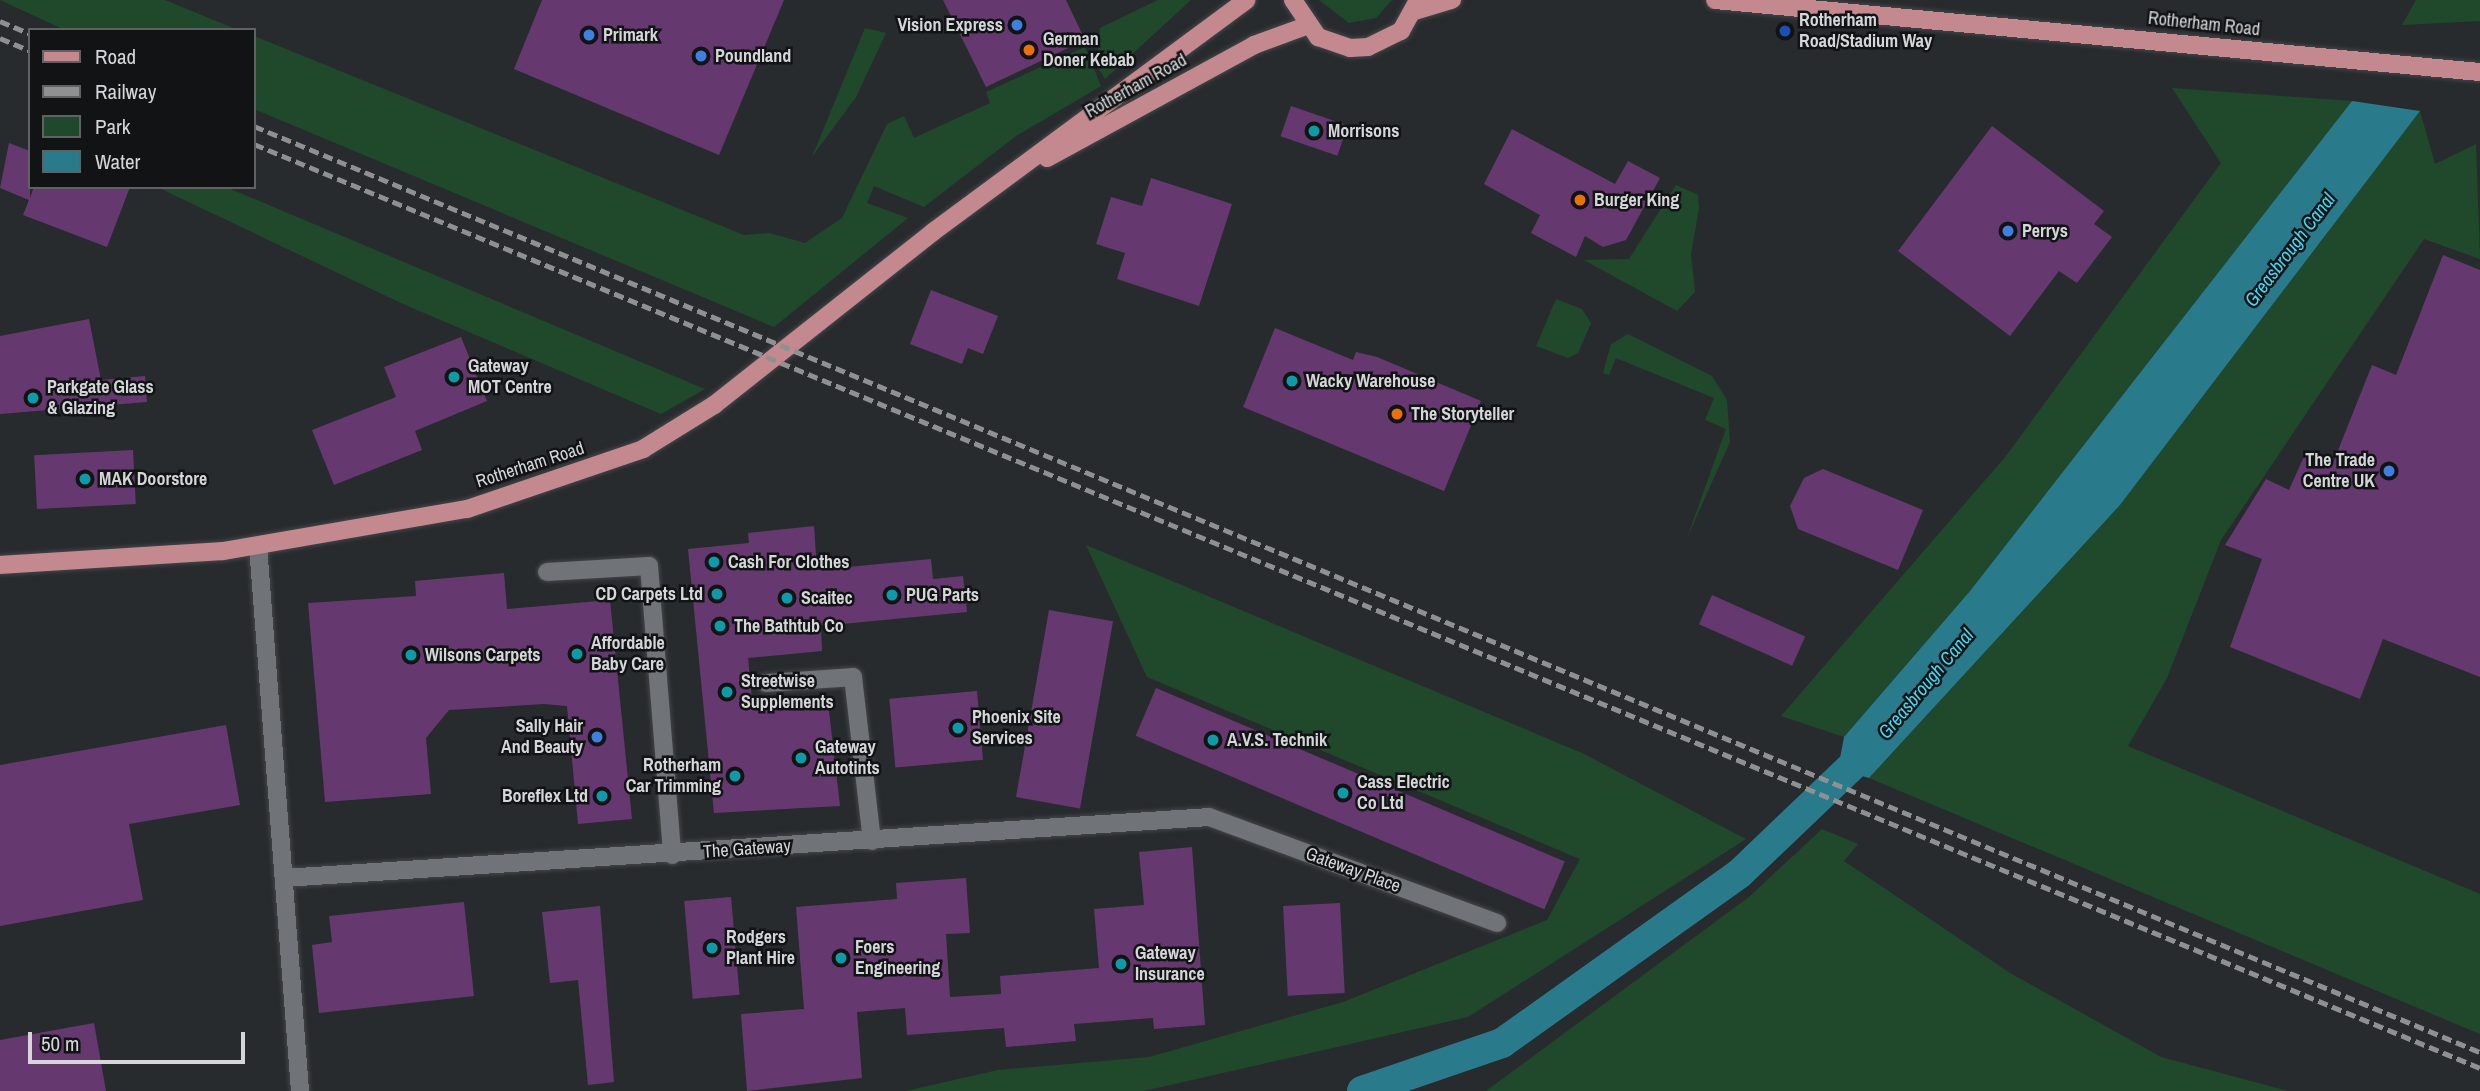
<!DOCTYPE html>
<html>
<head>
<meta charset="utf-8">
<style>
  body { margin:0 }
  #map { position:relative; width:2480px; height:1091px; overflow:hidden; background:#282b2e; font-family:"Archivo Narrow",sans-serif }
  div>[style] { position:absolute }
  .green>* { inset:0; background:#20492b }
  .water>* { inset:0; background:#297b8b }
  .canal>* { height:30px; margin:-15px; padding:0 15px; transform-origin:15px; border-radius:15px; background:#297b8b }
  .building>* { inset:0; background:#65396f; transform-origin:0 0 }
  .roads { filter:drop-shadow(0 0 2px #444649) drop-shadow(0 0 2px #444649) }
  .street>* { height:18px; margin:-9px; padding:0 9px; transform-origin:9px; border-radius:9px; background:#707378 }
  .primary>* { height:18px; margin:-9px; padding:0 9px; transform-origin:9px; border-radius:9px; background:#c3898f }
  .rail>* { height:5px; margin-top:-2.5px; transform-origin:0; background:repeating-linear-gradient(90deg,#8e9092 0 10px,transparent 0 15px) }
  .dots>* { width:19px; height:19px; translate:-50% -50%; box-sizing:border-box; border:4px solid #121315; border-radius:50% }
  span { translate:-50% -50%; white-space:nowrap; text-align:center; line-height:1.15; -webkit-text-stroke:5px #121315; paint-order:stroke }
  .poi-label { font-size:18px; color:#d4d6d8; font-weight:700 }
  .left { translate:0 -50%; text-align:left }
  .right { translate:-100% -50%; text-align:right }
  .street-label { font-size:18px; color:#d4d6d8 }
  .water-label { font-size:19px; color:#3edaf6; font-style:italic }
  .legend { position:absolute; left:28px; top:28px; width:228px; height:161px; box-sizing:border-box; background:#121315; border:2px solid #606163; margin:0; padding:9px 12px; list-style:none; font-size:21px; color:#d4d6d8 }
  .legend li { display:flex; align-items:center; gap:14px; height:35px }
  .legend b { width:35px; border:2px solid #606163 }
  .scale { position:absolute; left:28px; top:1032px; width:217px; height:32px; box-sizing:border-box; border:4px solid #d4d6d8; border-top:0; padding-left:9px; font-size:21px; line-height:24px; white-space:nowrap; color:#d4d6d8; -webkit-text-stroke:5px #121315; paint-order:stroke }
</style>
</head>
<body>
<div id="map">
  <div class="green">
    <i style="clip-path:polygon(0 0,165px 0,238px 30px,65px 30px)"></i>
    <i style="clip-path:polygon(1158px 0,1191px 0,1105px 79px,1097px 66px,1100px 28px)"></i>
    <i style="clip-path:polygon(1319px 0,1392px 0,1376px 18px,1349px 23px)"></i>
    <i style="clip-path:polygon(2416px 0,2480px 0,2480px 21px,2402px 25px)"></i>
    <i style="clip-path:polygon(865px 28px,886px 33px,856px 97px,812px 157px)"></i>
    <i style="clip-path:polygon(254px 36px,744px 235px,769px 233px,805px 243px,842px 218px,887px 124px,904px 116px,914px 138px,990px 103px,986px 92px,1085px 47px,1101px 86px,1016px 136px,924px 207px,874px 186px,867px 203px,908px 218px,774px 327px,254px 109px)"></i>
    <i style="clip-path:polygon(2172px 88px,2352px 101px,1970px 591px,1844px 737px,1781px 716px,2006px 456px,2221px 163px)"></i>
    <i style="clip-path:polygon(2420px 111px,2435px 164px,2476px 144px,2480px 259px,2424px 239px,2221px 540px,2167px 678px,2128px 746px,2480px 894px,2480px 1034px,1869px 778px,2120px 505px)"></i>
    <i style="clip-path:polygon(1676px 185px,1698px 195px,1699px 208px,1691px 254px,1695px 292px,1677px 311px,1584px 260px,1629px 259px)"></i>
    <i style="clip-path:polygon(157px 187px,226px 187px,705px 389px,661px 414px,403px 304px)"></i>
    <i style="clip-path:polygon(1556px 299px,1582px 309px,1591px 323px,1578px 353px,1568px 358px,1536px 346px)"></i>
    <i style="clip-path:polygon(1628px 334px,1712px 376px,1727px 400px,1730px 442px,1687px 538px,1726px 429px,1705px 420px,1714px 398px,1616px 358px,1609px 375px,1603px 373px,1611px 344px)"></i>
    <i style="clip-path:polygon(1086px 545px,1582px 753px,1746px 839px,1468px 1017px,1144px 1091px,906px 1091px,998px 1070px,1149px 1057px,1343px 1002px,1547px 920px,1580px 859px,1147px 677px)"></i>
    <i style="clip-path:polygon(1822px 829px,1858px 844px,1844px 861px,2010px 973px,2161px 1057px,2288px 1091px,1486px 1091px,1749px 897px)"></i>
  </div>
  <div class="water">
    <i style="clip-path:polygon(2352px 101px,2420px 111px,2120px 505px,1869px 778px,1838px 769px,1844px 737px,1970px 591px)"></i>
  </div>
  <div class="canal">
    <i style="left:1362px;top:1091px;width:148px;rotate:-18.9deg"></i>
    <i style="left:1502px;top:1043px;width:291px;rotate:-35.5deg"></i>
    <i style="left:1739px;top:874px;width:190px;rotate:-43.7deg"></i>
  </div>
  <div class="building">
    <i style="clip-path:polygon(542px 0,784px 0,719px 155px,514px 69px)"></i>
    <i style="clip-path:polygon(943px 0,1066px 0,1085px 40px,986px 87px)"></i>
    <i style="left:1291px;top:106px;width:60px;height:32px;rotate:19deg"></i>
    <i style="clip-path:polygon(1992px 126px,2104px 211px,2094px 224px,2112px 237px,2077px 283px,2059px 271px,2010px 336px,1898px 251px)"></i>
    <i style="clip-path:polygon(1512px 129px,1615px 184px,1628px 161px,1660px 178px,1626px 240px,1603px 247px,1585px 236px,1576px 257px,1531px 233px,1540px 215px,1484px 184px)"></i>
    <i style="clip-path:polygon(9px 143px,30px 151px,30px 198px,34px 187px,130px 187px,107px 247px,23px 215px,29px 200px,0 188px)"></i>
    <i style="clip-path:polygon(1151px 178px,1232px 204px,1199px 306px,1117px 279px,1125px 253px,1096px 244px,1111px 197px,1142px 206px)"></i>
    <i style="clip-path:polygon(2443px 255px,2480px 270px,2480px 677px,2383px 639px,2360px 699px,2230px 647px,2262px 559px,2225px 545px,2266px 479px,2289px 490px,2306px 452px,2333px 463px,2372px 365px,2396px 375px)"></i>
    <i style="clip-path:polygon(931px 290px,998px 316px,983px 354px,968px 348px,962px 364px,910px 344px)"></i>
    <i style="clip-path:polygon(89px 319px,101px 380px,145px 376px,147px 402px,0 414px,0 336px)"></i>
    <i style="clip-path:polygon(1275px 328px,1353px 360px,1356px 352px,1377px 357px,1481px 401px,1444px 491px,1243px 407px)"></i>
    <i style="clip-path:polygon(461px 337px,487px 401px,415px 431px,422px 450px,334px 485px,312px 430px,396px 397px,384px 367px)"></i>
    <i style="left:133px;top:450px;width:54px;height:99px;rotate:87deg"></i>
    <i style="clip-path:polygon(1823px 469px,1923px 510px,1898px 570px,1798px 529px,1790px 506px,1804px 478px)"></i>
    <i style="clip-path:polygon(814px 526px,817px 570px,931px 559px,933px 579px,963px 576px,967px 612px,821px 626px,822px 651px,748px 658px,753px 710px,828px 702px,840px 806px,714px 813px,688px 549px,749px 543px,748px 533px)"></i>
    <i style="clip-path:polygon(504px 573px,507px 609px,610px 600px,632px 819px,578px 824px,567px 706px,544px 704px,449px 710px,426px 738px,431px 794px,325px 802px,308px 603px,416px 596px,415px 581px)"></i>
    <i style="left:1712px;top:595px;width:102px;height:32px;rotate:24deg"></i>
    <i style="left:1049px;top:610px;width:65px;height:190px;rotate:10deg"></i>
    <i style="left:1156px;top:688px;width:444px;height:52px;rotate:23deg"></i>
    <i style="left:977px;top:691px;width:69px;height:88px;rotate:85deg"></i>
    <i style="clip-path:polygon(226px 725px,240px 805px,129px 824px,143px 900px,0 926px,0 765px)"></i>
    <i style="clip-path:polygon(1192px 847px,1205px 1025px,1154px 1029px,1153px 1018px,1074px 1024px,1076px 1041px,1006px 1047px,1004px 1028px,907px 1035px,905px 1008px,857px 1012px,862px 1078px,747px 1091px,741px 1014px,804px 1009px,796px 907px,897px 899px,896px 883px,966px 878px,970px 933px,946px 934px,950px 997px,1001px 994px,1000px 976px,1099px 968px,1094px 909px,1144px 905px,1139px 852px)"></i>
    <i style="left:731px;top:897px;width:98px;height:47px;rotate:85deg"></i>
    <i style="clip-path:polygon(464px 902px,474px 996px,319px 1013px,312px 945px,332px 942px,329px 916px)"></i>
    <i style="left:1340px;top:903px;width:90px;height:57px;rotate:87deg"></i>
    <i style="clip-path:polygon(600px 906px,614px 1082px,588px 1085px,578px 980px,550px 983px,542px 912px)"></i>
    <i style="clip-path:polygon(94px 1023px,106px 1091px,0 1091px,0 1040px)"></i>
  </div>
  <div class="roads">
    <div class="street">
      <i style="left:258px;top:546px;width:547px;rotate:85.59deg"></i>
      <i style="left:547px;top:572px;width:102px;rotate:-3.4deg"></i>
      <i style="left:649px;top:566px;width:290px;rotate:85.4deg"></i>
      <i style="left:766px;top:683px;width:87px;rotate:-3.9deg"></i>
      <i style="left:853px;top:677px;width:165px;rotate:83.4deg"></i>
      <i style="left:284px;top:878px;width:927px;rotate:-3.77deg"></i>
      <i style="left:1209px;top:817px;width:307px;rotate:20.2deg"></i>
    </div>
    <div class="primary">
      <i style="left:1293px;top:0;width:45px;rotate:56deg"></i>
      <i style="left:1318px;top:37px;width:34px;rotate:19deg"></i>
      <i style="left:1350px;top:48px;width:18px;rotate:-3deg"></i>
      <i style="left:1368px;top:47px;width:37px;rotate:-26deg"></i>
      <i style="left:1401px;top:31px;width:35px;rotate:-61deg"></i>
      <i style="left:1715px;top:0;width:768px;rotate:5.38deg"></i>
      <i style="left:1415px;top:11px;width:39px;rotate:-17deg"></i>
      <i style="left:1047px;top:158px;width:236px;rotate:-28.6deg"></i>
      <i style="left:1254px;top:45px;width:55px;rotate:-20.1deg"></i>
      <i style="left:0;top:565px;width:223px;rotate:-3.6deg"></i>
      <i style="left:223px;top:551px;width:248px;rotate:-9.8deg"></i>
      <i style="left:467px;top:509px;width:186px;rotate:-18.8deg"></i>
      <i style="left:643px;top:449px;width:84px;rotate:-31.8deg"></i>
      <i style="left:714px;top:405px;width:279px;rotate:-38.3deg"></i>
      <i style="left:933px;top:232px;width:390px;rotate:-36.5deg"></i>
    </div>
  </div>
  <div class="rail">
    <i style="left:0;top:21px;width:33px;rotate:23deg"></i>
    <i style="left:0;top:38px;width:33px;rotate:23deg"></i>
    <i style="left:254px;top:126px;width:2411px;rotate:22.59deg"></i>
    <i style="left:254px;top:144px;width:2410px;rotate:22.54deg"></i>
  </div>
  <div class="dots">
    <i style="left:1017px;top:25px;background:#3f7fe0"></i>
    <i style="left:1785px;top:31px;background:#1a4fb4"></i>
    <i style="left:589px;top:35px;background:#3f7fe0"></i>
    <i style="left:1029px;top:50px;background:#e8710a"></i>
    <i style="left:701px;top:56px;background:#3f7fe0"></i>
    <i style="left:1314px;top:131px;background:#0f9aa8"></i>
    <i style="left:1580px;top:200px;background:#e8710a"></i>
    <i style="left:2008px;top:231px;background:#3f7fe0"></i>
    <i style="left:454px;top:377px;background:#0f9aa8"></i>
    <i style="left:1292px;top:381px;background:#0f9aa8"></i>
    <i style="left:33px;top:398px;background:#0f9aa8"></i>
    <i style="left:1397px;top:414px;background:#e8710a"></i>
    <i style="left:2389px;top:471px;background:#3f7fe0"></i>
    <i style="left:85px;top:479px;background:#0f9aa8"></i>
    <i style="left:714px;top:562px;background:#0f9aa8"></i>
    <i style="left:717px;top:594px;background:#0f9aa8"></i>
    <i style="left:892px;top:595px;background:#0f9aa8"></i>
    <i style="left:787px;top:598px;background:#0f9aa8"></i>
    <i style="left:720px;top:626px;background:#0f9aa8"></i>
    <i style="left:577px;top:654px;background:#0f9aa8"></i>
    <i style="left:411px;top:655px;background:#0f9aa8"></i>
    <i style="left:727px;top:692px;background:#0f9aa8"></i>
    <i style="left:958px;top:728px;background:#0f9aa8"></i>
    <i style="left:597px;top:737px;background:#3f7fe0"></i>
    <i style="left:1213px;top:740px;background:#0f9aa8"></i>
    <i style="left:801px;top:758px;background:#0f9aa8"></i>
    <i style="left:735px;top:776px;background:#0f9aa8"></i>
    <i style="left:1343px;top:793px;background:#0f9aa8"></i>
    <i style="left:602px;top:796px;background:#0f9aa8"></i>
    <i style="left:712px;top:948px;background:#0f9aa8"></i>
    <i style="left:841px;top:958px;background:#0f9aa8"></i>
    <i style="left:1121px;top:964px;background:#0f9aa8"></i>
  </div>
  <div class="poi-label">
    <span class="left" style="left:1799px;top:31px">Rotherham<br>Road/Stadium Way</span>
    <span class="right" style="left:1003px;top:25px">Vision Express</span>
    <span class="left" style="left:603px;top:35px">Primark</span>
    <span class="left" style="left:1043px;top:50px">German<br>Doner Kebab</span>
    <span class="left" style="left:715px;top:56px">Poundland</span>
    <span class="left" style="left:1328px;top:131px">Morrisons</span>
    <span class="left" style="left:1594px;top:200px">Burger King</span>
    <span class="left" style="left:2022px;top:231px">Perrys</span>
    <span class="left" style="left:468px;top:377px">Gateway<br>MOT Centre</span>
    <span class="left" style="left:1306px;top:381px">Wacky Warehouse</span>
    <span class="left" style="left:47px;top:398px">Parkgate Glass<br>&amp; Glazing</span>
    <span class="left" style="left:1411px;top:414px">The Storyteller</span>
    <span class="right" style="left:2375px;top:471px">The Trade<br>Centre UK</span>
    <span class="left" style="left:99px;top:479px">MAK Doorstore</span>
    <span class="left" style="left:728px;top:562px">Cash For Clothes</span>
    <span class="right" style="left:703px;top:594px">CD Carpets Ltd</span>
    <span class="left" style="left:906px;top:595px">PUG Parts</span>
    <span class="left" style="left:801px;top:598px">Scaitec</span>
    <span class="left" style="left:734px;top:626px">The Bathtub Co</span>
    <span class="left" style="left:591px;top:654px">Affordable<br>Baby Care</span>
    <span class="left" style="left:425px;top:655px">Wilsons Carpets</span>
    <span class="left" style="left:741px;top:692px">Streetwise<br>Supplements</span>
    <span class="left" style="left:972px;top:728px">Phoenix Site<br>Services</span>
    <span class="right" style="left:583px;top:737px">Sally Hair<br>And Beauty</span>
    <span class="left" style="left:1227px;top:740px">A.V.S. Technik</span>
    <span class="left" style="left:815px;top:758px">Gateway<br>Autotints</span>
    <span class="right" style="left:721px;top:776px">Rotherham<br>Car Trimming</span>
    <span class="left" style="left:1357px;top:793px">Cass Electric<br>Co Ltd</span>
    <span class="right" style="left:588px;top:796px">Boreflex Ltd</span>
    <span class="left" style="left:726px;top:948px">Rodgers<br>Plant Hire</span>
    <span class="left" style="left:855px;top:958px">Foers<br>Engineering</span>
    <span class="left" style="left:1135px;top:964px">Gateway<br>Insurance</span>
  </div>
  <div class="street-label">
    <span style="left:2204px;top:24px;rotate:6deg">Rotherham Road</span>
    <span style="left:1136px;top:86px;rotate:-29deg">Rotherham Road</span>
    <span style="left:530px;top:465px;rotate:-18deg">Rotherham Road</span>
    <span style="left:747px;top:849px;rotate:-4deg">The Gateway</span>
    <span style="left:1353px;top:870px;rotate:20deg">Gateway Place</span>
  </div>
  <div class="water-label">
    <span style="left:2290px;top:250px;rotate:-53deg">Greasbrough Canal</span>
    <span style="left:1926px;top:684px;rotate:-50deg">Greasbrough Canal</span>
  </div>
  <ul class="legend">
  <li><b style="height:9px;background:#c3898f"></b>Road</li>
  <li><b style="height:9px;background:#8e9092"></b>Railway</li>
  <li><b style="height:19px;background:#20492b"></b>Park</li>
  <li><b style="height:19px;background:#297b8b"></b>Water</li>
  </ul>
  <div class="scale">50 m</div>
</div>
</body>
</html>
